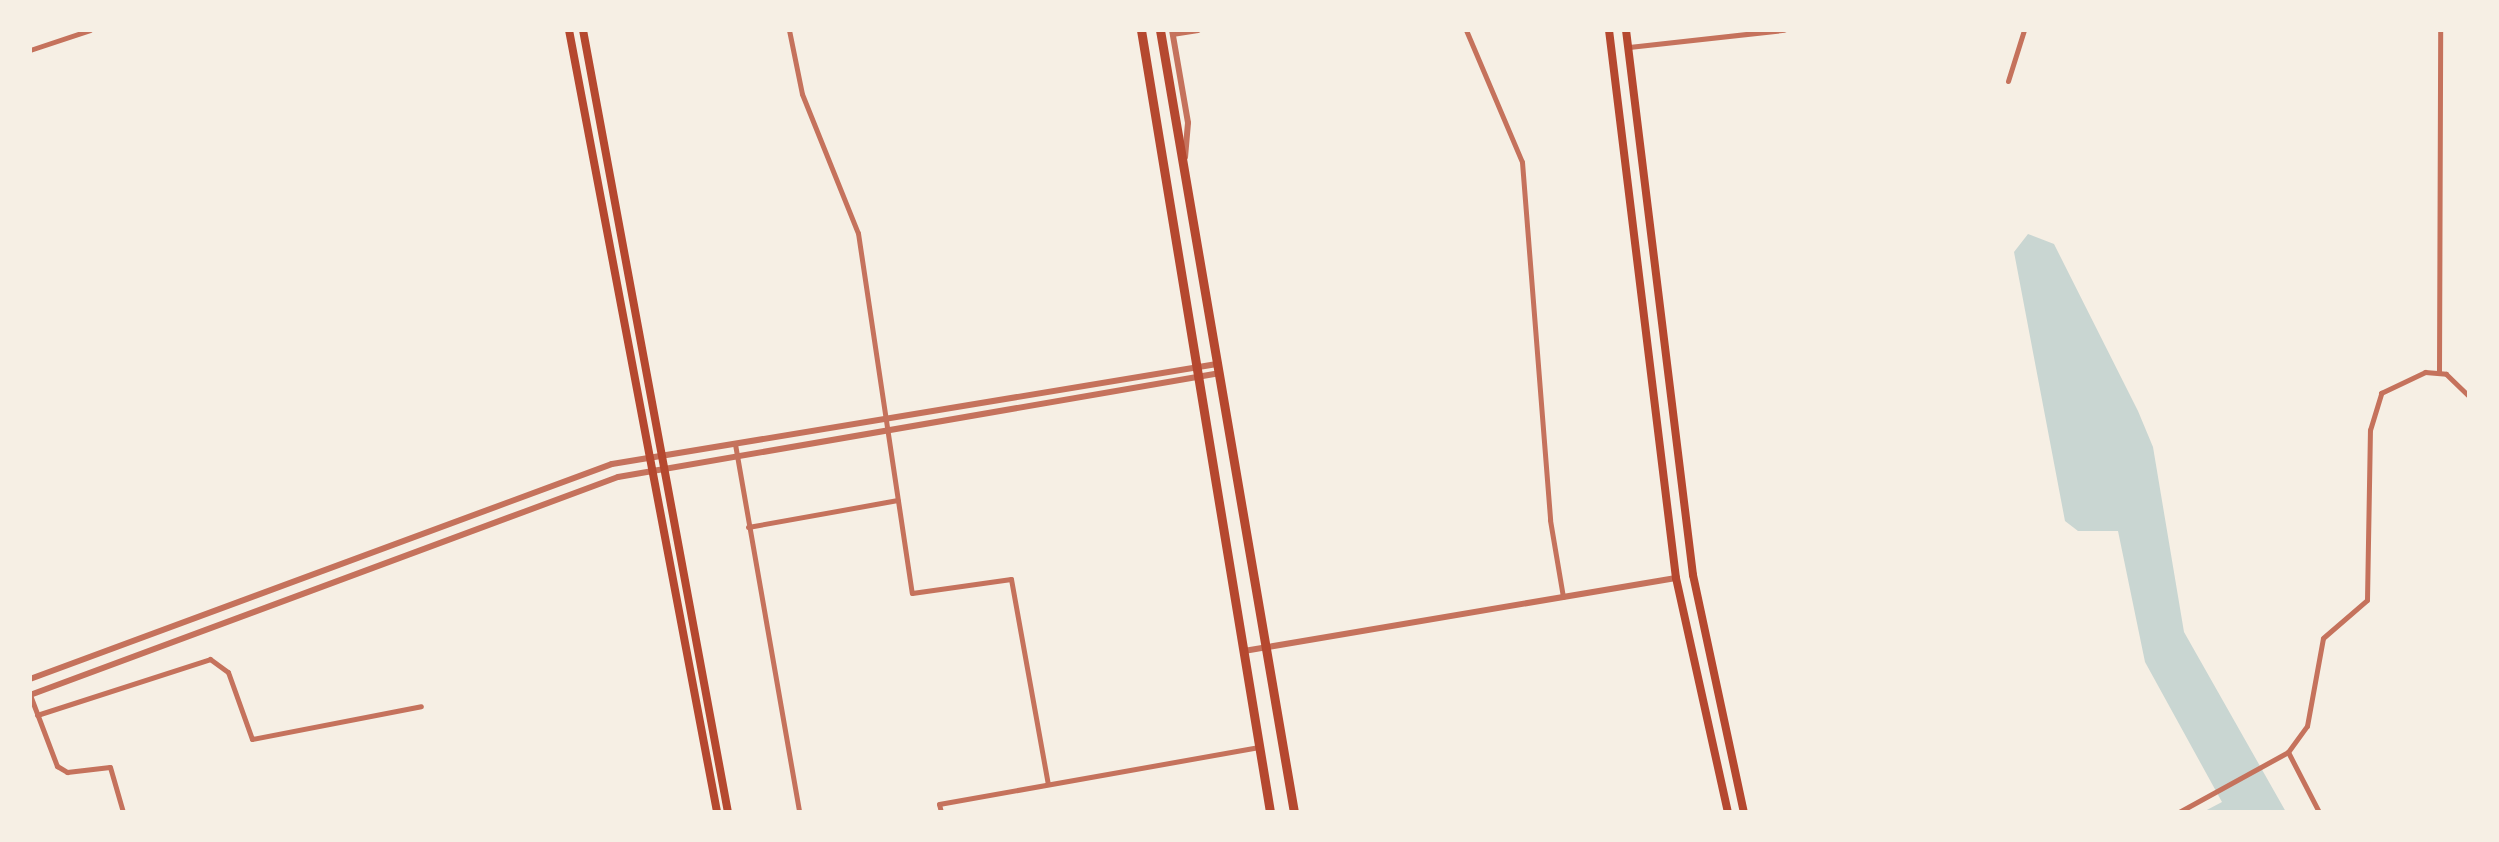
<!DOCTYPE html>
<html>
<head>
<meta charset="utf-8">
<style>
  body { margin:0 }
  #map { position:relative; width:2499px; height:842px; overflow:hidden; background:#f6efe4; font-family:"IBM Plex Sans",sans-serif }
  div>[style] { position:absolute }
  .water>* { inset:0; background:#c9d6d2 }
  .minor>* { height:5px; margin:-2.5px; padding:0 2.5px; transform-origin:2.5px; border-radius:2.5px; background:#c5725c }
  .tertiary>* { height:6px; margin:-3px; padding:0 3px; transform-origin:3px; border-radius:3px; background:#c5725c }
  .secondary>* { height:8px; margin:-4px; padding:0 4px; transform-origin:4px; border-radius:4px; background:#b5482f }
  .primary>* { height:9px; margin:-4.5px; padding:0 4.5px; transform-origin:4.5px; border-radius:4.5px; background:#b5482f }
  span { translate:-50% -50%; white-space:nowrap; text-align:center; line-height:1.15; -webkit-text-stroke:10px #f6efe4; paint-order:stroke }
  .frame { position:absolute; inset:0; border:32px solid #f6efe4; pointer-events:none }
</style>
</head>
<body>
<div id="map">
  <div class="water">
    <i style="clip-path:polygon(2028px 234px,2054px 244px,2138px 411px,2153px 447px,2184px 632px,2286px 812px,2203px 812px,2222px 802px,2145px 662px,2118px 531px,2078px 531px,2065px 521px,2014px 252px)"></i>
  </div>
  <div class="minor">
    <i style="left:789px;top:30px;width:65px;rotate:78.5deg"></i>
    <i style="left:802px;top:94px;width:150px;rotate:68.1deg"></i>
    <i style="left:858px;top:233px;width:364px;rotate:81.5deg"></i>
    <i style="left:912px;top:593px;width:100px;rotate:-8deg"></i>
    <i style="left:1011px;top:579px;width:208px;rotate:79.8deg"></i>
    <i style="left:1466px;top:30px;width:143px;rotate:67deg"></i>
    <i style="left:1522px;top:162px;width:359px;rotate:85.5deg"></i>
    <i style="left:1550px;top:520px;width:78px;rotate:80.4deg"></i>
    <i style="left:1172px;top:34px;width:26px;rotate:-9deg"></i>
    <i style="left:1629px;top:47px;width:156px;rotate:-6.3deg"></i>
    <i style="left:30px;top:50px;width:63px;rotate:-18.4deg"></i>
    <i style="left:2008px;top:81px;width:53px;rotate:-72.6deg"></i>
    <i style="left:2439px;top:373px;width:343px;rotate:-89.8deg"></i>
    <i style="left:735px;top:444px;width:374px;rotate:80.1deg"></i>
    <i style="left:748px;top:527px;width:152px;rotate:-10.2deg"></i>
    <i style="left:30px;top:695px;width:76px;rotate:69.2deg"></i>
    <i style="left:57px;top:766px;width:12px;rotate:31deg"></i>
    <i style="left:67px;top:772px;width:43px;rotate:-6.6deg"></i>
    <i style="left:110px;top:767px;width:47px;rotate:73.9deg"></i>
    <i style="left:37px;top:715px;width:182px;rotate:-17.9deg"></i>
    <i style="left:210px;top:659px;width:22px;rotate:36deg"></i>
    <i style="left:228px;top:672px;width:71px;rotate:70.3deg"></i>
    <i style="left:252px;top:739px;width:172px;rotate:-11deg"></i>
    <i style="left:2288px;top:752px;width:68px;rotate:62.7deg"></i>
    <i style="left:941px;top:812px;width:8px;rotate:-104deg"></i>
    <i style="left:939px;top:804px;width:325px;rotate:-10.1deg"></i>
    <i style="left:2179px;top:812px;width:124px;rotate:-28.8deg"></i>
    <i style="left:2288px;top:752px;width:32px;rotate:-54deg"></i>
    <i style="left:2307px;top:726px;width:89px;rotate:-79.7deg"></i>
    <i style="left:2323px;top:638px;width:58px;rotate:-40.8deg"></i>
    <i style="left:2367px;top:600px;width:170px;rotate:-89deg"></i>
    <i style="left:2370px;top:430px;width:39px;rotate:-73deg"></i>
    <i style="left:2381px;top:393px;width:49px;rotate:-25.5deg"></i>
    <i style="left:2425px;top:372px;width:21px;rotate:5deg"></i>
    <i style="left:2446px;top:374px;width:32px;rotate:44deg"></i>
  </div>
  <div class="tertiary">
    <i style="left:1172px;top:30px;width:94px;rotate:80.2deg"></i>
    <i style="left:1188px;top:123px;width:34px;rotate:95deg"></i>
    <i style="left:1244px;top:651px;width:438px;rotate:-9.6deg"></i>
    <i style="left:30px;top:679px;width:620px;rotate:-20.28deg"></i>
    <i style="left:612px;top:464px;width:613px;rotate:-9.39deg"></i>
    <i style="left:30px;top:695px;width:627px;rotate:-20.34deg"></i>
    <i style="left:618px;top:477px;width:611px;rotate:-9.8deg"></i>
  </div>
  <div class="secondary">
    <i style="left:569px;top:30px;width:796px;rotate:79.28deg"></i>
    <i style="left:583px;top:30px;width:795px;rotate:79.5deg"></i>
    <i style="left:1609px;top:30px;width:552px;rotate:83.03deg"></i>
    <i style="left:1676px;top:578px;width:240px;rotate:77.5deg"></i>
    <i style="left:1626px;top:30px;width:549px;rotate:82.99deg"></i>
    <i style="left:1693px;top:575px;width:242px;rotate:77.9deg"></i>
  </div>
  <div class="primary">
    <i style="left:1141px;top:30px;width:793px;rotate:80.63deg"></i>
    <i style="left:1160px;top:30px;width:793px;rotate:80.28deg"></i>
  </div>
  <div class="frame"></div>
</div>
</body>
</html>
